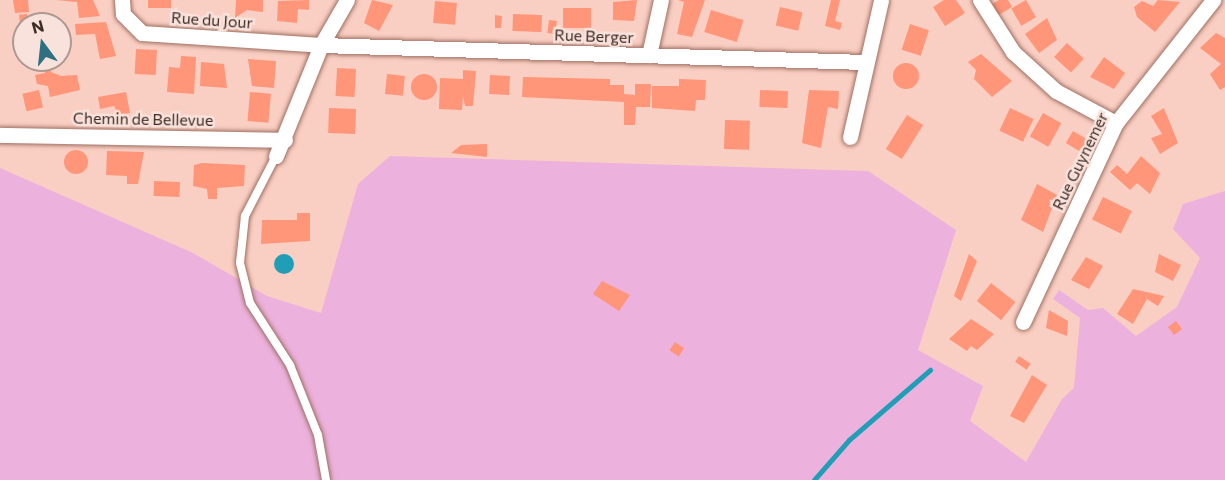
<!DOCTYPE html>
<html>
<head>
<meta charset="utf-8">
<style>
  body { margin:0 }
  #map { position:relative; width:1225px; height:480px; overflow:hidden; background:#facfc3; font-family:Commissioner,sans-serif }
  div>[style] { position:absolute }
  .green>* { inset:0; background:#ecb1dd }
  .water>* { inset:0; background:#219eb7 }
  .round { border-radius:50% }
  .stream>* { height:4.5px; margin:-2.25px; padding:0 2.25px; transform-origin:2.25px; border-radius:2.25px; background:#219eb7 }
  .building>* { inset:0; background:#ff9579; transform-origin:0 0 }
  .roads { filter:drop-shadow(0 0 2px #9f6f62) drop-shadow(0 0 2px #9f6f62) }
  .service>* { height:8px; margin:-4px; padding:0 4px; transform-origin:4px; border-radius:4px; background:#fff }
  .minor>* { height:15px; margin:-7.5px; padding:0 7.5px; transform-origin:7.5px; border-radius:7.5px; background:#fff }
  span { translate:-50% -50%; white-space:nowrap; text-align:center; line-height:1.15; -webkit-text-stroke:5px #f8e2db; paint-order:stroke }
  .street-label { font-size:16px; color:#402b26 }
  .north { position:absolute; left:12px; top:12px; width:60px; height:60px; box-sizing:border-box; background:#f8e2db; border:2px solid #ae9993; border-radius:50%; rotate:345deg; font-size:16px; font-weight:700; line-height:24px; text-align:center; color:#402b26 }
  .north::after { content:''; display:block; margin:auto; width:21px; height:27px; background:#2d7181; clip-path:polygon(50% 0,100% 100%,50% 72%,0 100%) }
</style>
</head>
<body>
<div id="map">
  <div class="green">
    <i style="clip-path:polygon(390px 156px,868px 171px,956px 230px,918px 350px,983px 386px,970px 421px,1026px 462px,1062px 399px,1074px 388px,1080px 318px,1053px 299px,1059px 290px,1088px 310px,1103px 308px,1136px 336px,1177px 307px,1200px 258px,1173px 229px,1183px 204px,1225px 191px,1225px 480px,0 480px,0 168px,193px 253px,267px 296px,321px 313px,358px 184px)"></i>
  </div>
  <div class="water">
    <i class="round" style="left:274px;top:254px;width:20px;height:20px"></i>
  </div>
  <div class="stream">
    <i style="left:814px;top:480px;width:53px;rotate:-48.8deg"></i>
    <i style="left:849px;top:440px;width:107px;rotate:-40.8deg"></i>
  </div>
  <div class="building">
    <i style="clip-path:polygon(13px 0,28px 0,29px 12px,15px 13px)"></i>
    <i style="clip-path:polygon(56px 0,93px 0,100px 16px,79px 18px,77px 2px)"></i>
    <i style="left:148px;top:0;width:23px;height:8px"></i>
    <i style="clip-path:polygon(236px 0,263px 0,263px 12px,247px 10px,235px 18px)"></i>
    <i style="clip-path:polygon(309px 0,309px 10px,298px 9px,297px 23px,277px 21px,278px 1px)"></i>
    <i style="clip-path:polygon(372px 0,393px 5px,379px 31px,364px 23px)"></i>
    <i style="clip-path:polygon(637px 0,634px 21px,613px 20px,613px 2px)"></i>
    <i style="clip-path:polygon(678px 0,705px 0,692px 37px,677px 34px,684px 2px)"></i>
    <i style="clip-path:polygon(831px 0,840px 0,835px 21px,842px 23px,840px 30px,825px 26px)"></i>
    <i style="clip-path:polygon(944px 0,956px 0,965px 13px,945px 26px,933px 7px)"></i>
    <i style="clip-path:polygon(999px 0,1008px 0,1012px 7px,999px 15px,992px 4px)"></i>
    <i style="left:1026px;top:0;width:20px;height:17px;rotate:60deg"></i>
    <i style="clip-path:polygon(1158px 0,1180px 2px,1155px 32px,1137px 17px,1134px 7px,1142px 1px,1153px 6px)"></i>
    <i style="left:435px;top:1px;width:22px;height:22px;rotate:5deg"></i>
    <i style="left:780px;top:7px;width:23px;height:19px;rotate:13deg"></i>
    <i style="left:563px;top:8px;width:28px;height:20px"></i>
    <i style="left:711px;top:10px;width:34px;height:23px;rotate:17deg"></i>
    <i style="left:27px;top:14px;width:10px;height:8px;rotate:84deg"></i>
    <i style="left:513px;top:14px;width:29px;height:17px;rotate:2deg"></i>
    <i style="clip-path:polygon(495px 15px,502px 16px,501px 28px,495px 28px)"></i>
    <i style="clip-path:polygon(1047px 18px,1057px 40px,1039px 53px,1025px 34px)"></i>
    <i style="left:549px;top:20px;width:8px;height:13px;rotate:7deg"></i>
    <i style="clip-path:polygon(106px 22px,116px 56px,100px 59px,95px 34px,76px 35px,75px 24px)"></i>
    <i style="left:910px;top:24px;width:20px;height:27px;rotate:18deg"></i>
    <i style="clip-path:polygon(1216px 33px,1225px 38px,1225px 87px,1220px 90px,1210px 74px,1221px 64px,1200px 48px)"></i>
    <i style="left:1067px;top:43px;width:23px;height:19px;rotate:43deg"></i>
    <i style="left:136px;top:49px;width:21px;height:25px;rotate:3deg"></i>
    <i style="clip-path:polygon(981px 54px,1012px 81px,992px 97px,974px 79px,976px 70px,968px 62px)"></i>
    <i style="clip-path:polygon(181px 56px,196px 57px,194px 94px,167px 92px,169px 67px,180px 68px)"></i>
    <i style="clip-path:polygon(1104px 57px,1125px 73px,1114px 89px,1090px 77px)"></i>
    <i style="clip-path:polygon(248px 59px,276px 61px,274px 88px,252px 86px)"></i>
    <i style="clip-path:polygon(33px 60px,49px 60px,51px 72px,61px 76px,77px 75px,80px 90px,50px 97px,48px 86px,37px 84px,35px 75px,45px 73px,44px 65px,35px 67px)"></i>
    <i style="clip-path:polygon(201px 62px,224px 64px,227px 88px,200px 86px)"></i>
    <i class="round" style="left:893px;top:63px;width:26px;height:26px"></i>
    <i style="left:337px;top:68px;width:19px;height:28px;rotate:3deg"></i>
    <i style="clip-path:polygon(463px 70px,476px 71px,473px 106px,465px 106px,463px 96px,462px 110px,439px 109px,440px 78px,463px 79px)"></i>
    <i style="left:387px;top:74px;width:18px;height:20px;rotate:6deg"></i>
    <i class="round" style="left:411px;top:74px;width:26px;height:26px"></i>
    <i style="left:490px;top:75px;width:20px;height:19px;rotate:3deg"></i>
    <i style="clip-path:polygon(523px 77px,610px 79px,610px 85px,624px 85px,624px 94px,635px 95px,635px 84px,651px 84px,650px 107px,636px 107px,635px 125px,624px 125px,624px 102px,522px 97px)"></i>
    <i style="clip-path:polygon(679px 79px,706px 80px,705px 100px,696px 100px,695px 111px,652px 108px,652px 86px,679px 86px)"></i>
    <i style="left:39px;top:90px;width:18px;height:17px;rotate:77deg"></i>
    <i style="left:760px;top:90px;width:28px;height:17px;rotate:2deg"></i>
    <i style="clip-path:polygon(809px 90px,839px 91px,838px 109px,828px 107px,821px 148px,802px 143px)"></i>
    <i style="clip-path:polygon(126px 92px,130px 113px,119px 115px,114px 106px,100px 109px,98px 97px)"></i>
    <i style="left:250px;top:92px;width:21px;height:29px;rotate:5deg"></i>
    <i style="left:329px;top:108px;width:27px;height:25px;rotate:2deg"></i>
    <i style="left:1010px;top:108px;width:26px;height:25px;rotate:25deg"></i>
    <i style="clip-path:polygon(1164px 108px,1178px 143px,1160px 154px,1151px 138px,1162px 134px,1151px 116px)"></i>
    <i style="left:1043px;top:113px;width:21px;height:27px;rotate:29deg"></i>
    <i style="left:907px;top:115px;width:19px;height:40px;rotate:32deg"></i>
    <i style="left:725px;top:120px;width:25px;height:29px;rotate:2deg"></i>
    <i style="left:1073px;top:131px;width:17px;height:14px;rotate:31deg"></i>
    <i style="clip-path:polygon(487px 144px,487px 157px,451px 153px,461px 145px)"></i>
    <i class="round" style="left:64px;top:150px;width:24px;height:24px"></i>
    <i style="clip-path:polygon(107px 151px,144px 152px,138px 184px,127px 184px,127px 176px,106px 175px)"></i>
    <i style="clip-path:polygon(1141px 156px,1160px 173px,1150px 194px,1137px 183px,1130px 190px,1110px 172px,1117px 165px,1127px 174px)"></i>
    <i style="clip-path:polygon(202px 163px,245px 165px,244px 186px,217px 188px,217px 199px,208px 199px,207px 189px,193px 186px,194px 165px)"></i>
    <i style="left:154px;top:181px;width:26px;height:15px;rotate:2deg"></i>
    <i style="clip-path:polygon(1037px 184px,1057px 195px,1043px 232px,1021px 220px)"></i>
    <i style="left:1103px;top:197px;width:32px;height:25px;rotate:26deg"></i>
    <i style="clip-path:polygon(297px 213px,310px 213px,310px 241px,261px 244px,262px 220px,297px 220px)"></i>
    <i style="clip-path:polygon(969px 254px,977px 261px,961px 301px,954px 296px)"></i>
    <i style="clip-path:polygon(1159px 254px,1181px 265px,1173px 281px,1155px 272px)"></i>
    <i style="clip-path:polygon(1086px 257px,1103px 266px,1089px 289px,1071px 280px)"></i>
    <i style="clip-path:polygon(602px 281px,630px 295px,619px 311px,593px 294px)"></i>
    <i style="left:991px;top:283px;width:31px;height:23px;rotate:38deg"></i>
    <i style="clip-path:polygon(1133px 289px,1164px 296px,1158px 306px,1147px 299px,1133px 324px,1117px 314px)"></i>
    <i style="clip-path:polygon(1049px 310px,1068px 321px,1067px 336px,1046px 328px)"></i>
    <i style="clip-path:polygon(971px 319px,994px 334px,977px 350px,971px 346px,967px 351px,949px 339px)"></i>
    <i style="left:1176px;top:321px;width:10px;height:10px;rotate:53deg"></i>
    <i style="left:675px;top:342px;width:11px;height:10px;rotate:34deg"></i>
    <i style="left:1019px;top:356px;width:14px;height:7px;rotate:34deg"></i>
    <i style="clip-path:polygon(1032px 375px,1047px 385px,1024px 423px,1010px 416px)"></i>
  </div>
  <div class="roads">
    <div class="service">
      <i style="left:276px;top:156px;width:68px;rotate:117.3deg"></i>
      <i style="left:245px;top:216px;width:47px;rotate:96.1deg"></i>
      <i style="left:240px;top:263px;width:41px;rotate:76deg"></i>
      <i style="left:250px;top:303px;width:74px;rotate:57.2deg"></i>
      <i style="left:290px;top:365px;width:75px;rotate:68.2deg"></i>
      <i style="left:318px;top:435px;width:46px;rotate:79.9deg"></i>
    </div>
    <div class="minor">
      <i style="left:122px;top:0;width:14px;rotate:86deg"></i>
      <i style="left:123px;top:14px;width:27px;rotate:45deg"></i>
      <i style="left:142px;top:33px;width:179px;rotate:3.8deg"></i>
      <i style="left:321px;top:45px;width:545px;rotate:1.79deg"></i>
      <i style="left:980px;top:0;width:62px;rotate:57.6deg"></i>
      <i style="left:1013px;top:52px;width:58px;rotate:42.2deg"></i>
      <i style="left:1056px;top:91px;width:68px;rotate:28.1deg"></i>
      <i style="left:649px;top:55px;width:56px;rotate:-77.7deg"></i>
      <i style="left:0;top:135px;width:285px;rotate:1deg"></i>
      <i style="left:850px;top:137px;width:140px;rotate:-77.2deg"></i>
      <i style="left:276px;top:156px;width:120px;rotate:-67.9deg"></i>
      <i style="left:321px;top:45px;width:52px;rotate:-60deg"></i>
      <i style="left:1023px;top:322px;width:220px;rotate:-65deg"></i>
      <i style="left:1116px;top:123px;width:157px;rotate:-51.7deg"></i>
    </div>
  </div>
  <div class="street-label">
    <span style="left:212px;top:20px;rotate:4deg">Rue du Jour</span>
    <span style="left:594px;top:36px;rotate:2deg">Rue Berger</span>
    <span style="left:143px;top:119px;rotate:1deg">Chemin de Bellevue</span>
    <span style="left:1080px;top:161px;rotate:-64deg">Rue Guynemer</span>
  </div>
  <div class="north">N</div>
</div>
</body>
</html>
